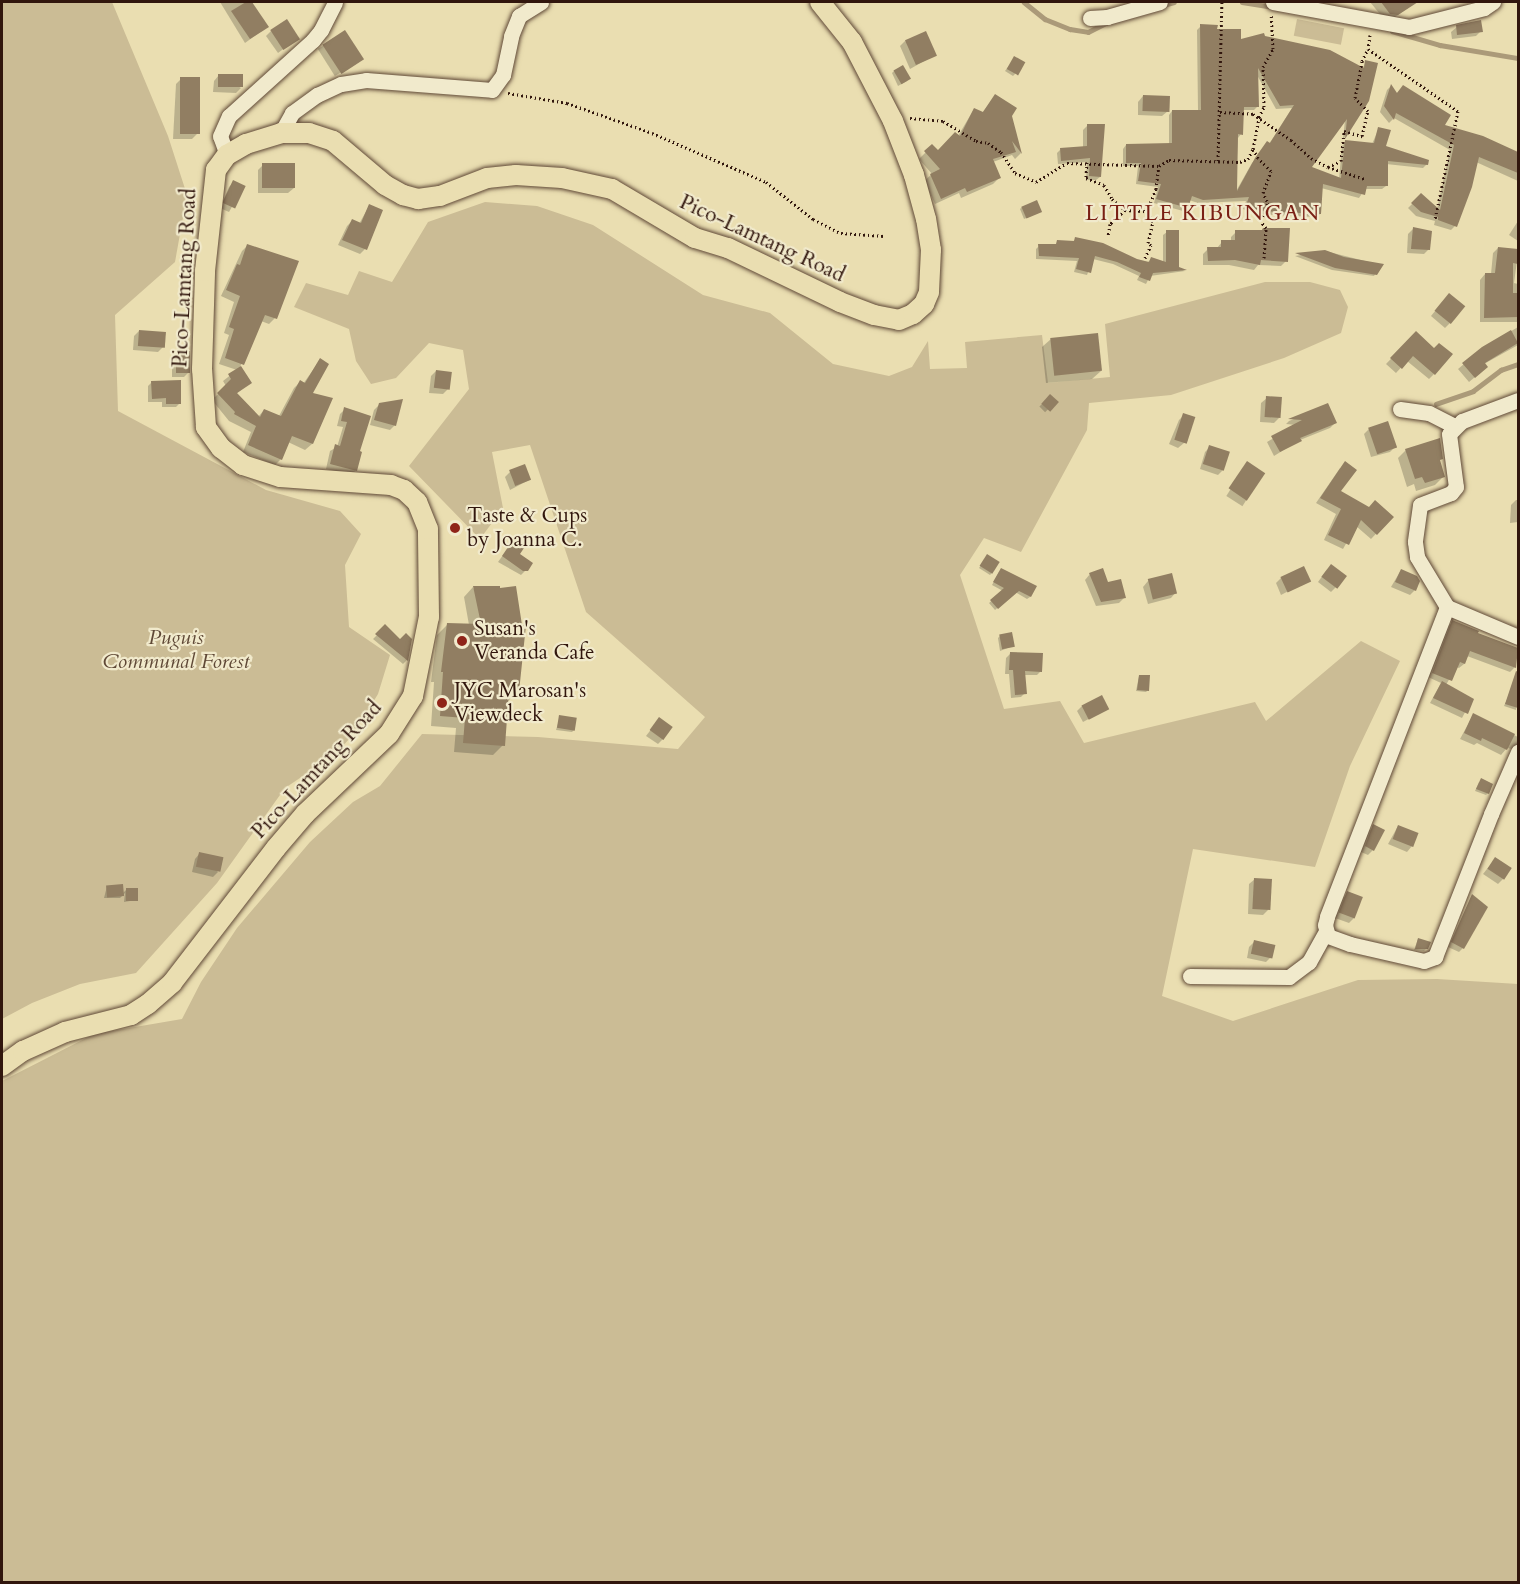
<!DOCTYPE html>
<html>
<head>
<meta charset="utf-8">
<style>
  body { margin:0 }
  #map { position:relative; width:1520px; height:1584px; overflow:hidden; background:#eadeb1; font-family:Cardo,serif }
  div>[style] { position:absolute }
  .green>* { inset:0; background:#cbbc95; transform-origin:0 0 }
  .shadow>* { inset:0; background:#0003; transform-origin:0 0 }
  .stream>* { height:4.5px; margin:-2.25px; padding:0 2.25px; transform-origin:2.25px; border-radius:2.25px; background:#ab9a79 }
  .building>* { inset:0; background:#917e62; transform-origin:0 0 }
  .path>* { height:3px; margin-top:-1.5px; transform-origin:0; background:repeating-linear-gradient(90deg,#31160d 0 1.5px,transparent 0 4.5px) }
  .roads { filter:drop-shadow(0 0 2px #5f4836) drop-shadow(0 0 2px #5f4836) }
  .minor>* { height:15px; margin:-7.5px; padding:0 7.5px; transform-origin:7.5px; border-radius:7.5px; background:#f1eacc }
  .major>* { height:20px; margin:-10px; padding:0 10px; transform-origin:10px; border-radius:10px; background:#eadeb1 }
  .dots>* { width:16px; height:16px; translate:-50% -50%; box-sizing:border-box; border:3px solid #f1eacc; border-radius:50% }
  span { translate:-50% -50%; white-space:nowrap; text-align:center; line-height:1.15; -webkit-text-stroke:4.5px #f1eacc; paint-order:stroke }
  .street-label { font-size:21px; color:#31160d }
  .poi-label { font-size:21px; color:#31160d }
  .left { translate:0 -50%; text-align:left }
  .park-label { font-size:21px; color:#5f4836; font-style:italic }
  .neighbourhood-label { font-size:22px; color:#7a1f14; letter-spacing:1.5px }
  .frame { position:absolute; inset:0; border:3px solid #31160d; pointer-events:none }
</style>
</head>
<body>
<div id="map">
  <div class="green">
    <i style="clip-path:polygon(2px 2px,112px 2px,168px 136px,187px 195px,175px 262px,115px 315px,118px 411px,266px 490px,340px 511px,361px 534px,345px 565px,349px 627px,390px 655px,378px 694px,355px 732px,336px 754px,285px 788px,217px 883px,136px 973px,80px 984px,32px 1003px,2px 1019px)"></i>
    <i style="left:1297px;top:19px;width:48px;height:17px;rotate:11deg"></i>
    <i style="clip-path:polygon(485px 202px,537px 206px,593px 225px,703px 295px,770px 313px,833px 364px,889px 376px,912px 367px,928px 341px,930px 369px,967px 368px,965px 342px,1042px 335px,1048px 383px,1110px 377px,1105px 324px,1265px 282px,1310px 282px,1340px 290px,1348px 307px,1341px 333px,1284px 358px,1171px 395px,1089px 403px,1087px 430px,1021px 552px,984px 538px,960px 575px,1004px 709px,1060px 701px,1084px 743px,1255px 702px,1266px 721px,1361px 641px,1400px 661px,1350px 766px,1315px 867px,1193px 849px,1162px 996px,1233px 1021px,1358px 980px,1437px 979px,1518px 984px,1518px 1582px,2px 1582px,2px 1081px,94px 1034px,182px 1019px,201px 982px,237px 928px,310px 842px,353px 802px,380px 786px,422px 734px,538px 737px,678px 749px,705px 717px,586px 612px,530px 445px,492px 452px,503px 508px,480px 539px,409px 466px,469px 389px,463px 350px,429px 343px,396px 378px,371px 384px,356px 361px,349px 329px,294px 307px,306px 283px,348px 295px,359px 271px,392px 282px,428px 222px)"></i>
  </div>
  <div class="shadow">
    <i style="clip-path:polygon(220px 2px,250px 2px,267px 27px,245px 43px)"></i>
    <i style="clip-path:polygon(1370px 2px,1416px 2px,1391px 20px,1384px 19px)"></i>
    <i style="clip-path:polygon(evenodd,1201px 26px,1239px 41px,1263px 37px,1362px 69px,1366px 62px,1368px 100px,1344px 138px,1343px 139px,1345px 120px,1309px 168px,1339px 179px,1342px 146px,1346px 142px,1372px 144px,1379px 128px,1384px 147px,1427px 164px,1423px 168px,1386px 164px,1386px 186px,1382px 189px,1365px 189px,1359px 198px,1321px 188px,1320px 214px,1316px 217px,1256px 214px,1243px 209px,1246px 201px,1198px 203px,1189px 200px,1183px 211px,1154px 203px,1158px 187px,1136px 184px,1138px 166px,1123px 166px,1123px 149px,1126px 145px,1169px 144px,1169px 115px,1172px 111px,1198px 111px,1197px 30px,1201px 26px,1257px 75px,1276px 109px,1292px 108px,1269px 144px,1252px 163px,1235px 193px,1238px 138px,1241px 134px,1242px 110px,1254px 110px,1258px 106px,1257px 75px)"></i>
    <i style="clip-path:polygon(1457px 27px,1481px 31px,1476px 36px,1452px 39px,1451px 32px)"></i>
    <i style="clip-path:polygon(271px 31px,298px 38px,278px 53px,266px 36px)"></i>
    <i style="left:345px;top:32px;width:32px;height:32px;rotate:58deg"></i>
    <i style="clip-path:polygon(905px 41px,935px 55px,910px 69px,900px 46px)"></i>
    <i style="clip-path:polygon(1013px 60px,1015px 74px,1013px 76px,1005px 71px)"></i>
    <i style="clip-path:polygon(894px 71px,907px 81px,898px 86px,892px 73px)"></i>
    <i style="clip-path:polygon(219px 75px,241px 88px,236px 93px,213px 92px,214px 81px)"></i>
    <i style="clip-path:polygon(181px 79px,197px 134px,192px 139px,173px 139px,176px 84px)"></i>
    <i style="clip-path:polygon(1391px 86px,1396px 94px,1403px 87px,1443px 126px,1483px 137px,1518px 154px,1518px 181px,1476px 162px,1455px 226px,1451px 230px,1434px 225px,1435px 221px,1416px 216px,1408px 208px,1421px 195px,1437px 209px,1450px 150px,1394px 118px,1389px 123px,1380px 112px,1387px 90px)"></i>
    <i style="clip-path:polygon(995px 96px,1010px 116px,1021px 153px,1015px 159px,1012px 155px,993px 162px,999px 178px,993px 184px,961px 198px,959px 193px,935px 204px,924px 181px,932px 174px,919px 159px,932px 146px,938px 152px,958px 136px,974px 109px,982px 113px)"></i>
    <i style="clip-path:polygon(1143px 96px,1168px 111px,1162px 116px,1138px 115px,1138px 102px)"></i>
    <i style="clip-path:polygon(1087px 126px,1100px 177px,1096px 180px,1086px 180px,1087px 162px,1058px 164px,1057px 153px,1061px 149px,1083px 147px,1083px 130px)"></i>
    <i style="clip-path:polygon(263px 165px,294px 188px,288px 193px,258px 193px,258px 170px)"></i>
    <i style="clip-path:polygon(234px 182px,244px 186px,229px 212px,220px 208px,229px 187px)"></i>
    <i style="clip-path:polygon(369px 206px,365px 249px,360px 254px,338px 245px,347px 226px,352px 221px,359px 224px)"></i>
    <i style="clip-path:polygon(1022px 207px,1038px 213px,1024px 219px,1020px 209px)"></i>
    <i style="clip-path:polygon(1518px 221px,1518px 241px,1509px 235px)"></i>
    <i style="clip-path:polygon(1413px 229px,1429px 249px,1424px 254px,1407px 253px,1408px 234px)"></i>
    <i style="clip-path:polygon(1167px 232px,1178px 268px,1185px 271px,1150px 276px,1146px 284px,1137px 280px,1139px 276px,1113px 264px,1093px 259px,1087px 275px,1074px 272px,1077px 261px,1036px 259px,1036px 249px,1039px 246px,1072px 242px,1076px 239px,1137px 260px,1147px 263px,1151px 259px,1163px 263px,1163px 235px)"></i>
    <i style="clip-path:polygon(1236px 232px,1286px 261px,1281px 266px,1258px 265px,1254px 270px,1229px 265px,1203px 265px,1203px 254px,1208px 249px,1217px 248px,1222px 242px,1231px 241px,1231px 237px)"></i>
    <i style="clip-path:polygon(248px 245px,275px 318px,269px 324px,261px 321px,240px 367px,250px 383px,236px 394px,258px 417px,264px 410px,279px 416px,294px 388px,300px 382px,303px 384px,320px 360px,311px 394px,331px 399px,312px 444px,305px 450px,288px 442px,281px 459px,275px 465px,243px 452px,251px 432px,229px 421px,212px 400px,226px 386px,223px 381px,237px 370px,219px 364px,229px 335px,224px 333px,234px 302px,221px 296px,242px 251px)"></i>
    <i style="clip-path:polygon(1498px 248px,1517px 261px,1514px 283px,1518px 284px,1518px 322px,1480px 322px,1480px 280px,1485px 274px,1491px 274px,1493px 253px)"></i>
    <i style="clip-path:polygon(1325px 251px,1381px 265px,1374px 276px,1332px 270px,1295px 256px)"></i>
    <i style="clip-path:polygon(1444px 300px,1450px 323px,1445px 328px,1431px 316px)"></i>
    <i style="clip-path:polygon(1518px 327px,1518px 349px,1518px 345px,1484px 364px,1481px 372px,1469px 382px,1458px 369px,1483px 348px)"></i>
    <i style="clip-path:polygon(139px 331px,163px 347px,158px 352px,133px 350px,134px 336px)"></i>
    <i style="clip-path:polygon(1416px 333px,1434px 374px,1429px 379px,1407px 361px,1396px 373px,1386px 364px)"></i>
    <i style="clip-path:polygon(1051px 339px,1101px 371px,1092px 379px,1046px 383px,1042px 347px)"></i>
    <i style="clip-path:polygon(177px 353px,189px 372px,184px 377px,172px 377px,172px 358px)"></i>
    <i style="clip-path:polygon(436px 371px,448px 389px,443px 394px,429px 393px,431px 376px)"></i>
    <i style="clip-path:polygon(152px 382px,180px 403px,176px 407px,162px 407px,162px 402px,148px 402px,148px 386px)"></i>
    <i style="left:1050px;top:396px;width:8px;height:15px;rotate:45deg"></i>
    <i style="clip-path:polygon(1267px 398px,1279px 418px,1274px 423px,1260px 422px,1261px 403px)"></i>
    <i style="clip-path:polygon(380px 404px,395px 425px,390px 430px,370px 425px,374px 410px)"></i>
    <i style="clip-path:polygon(1328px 405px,1335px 423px,1330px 428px,1300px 440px,1274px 456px,1267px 442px,1296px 425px,1286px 424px,1289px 421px)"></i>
    <i style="clip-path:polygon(345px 409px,358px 452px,356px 470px,351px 475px,326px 469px,330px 451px,337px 447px,343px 427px,337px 426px,340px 414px)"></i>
    <i style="clip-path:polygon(1184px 415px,1193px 418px,1184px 443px,1178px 448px,1169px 444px,1179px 420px)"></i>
    <i style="clip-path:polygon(1369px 429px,1395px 447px,1390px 452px,1371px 457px,1364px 434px)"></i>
    <i style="clip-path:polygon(1210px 447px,1223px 470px,1218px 475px,1200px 469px,1205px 452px)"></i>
    <i style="clip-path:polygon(1406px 450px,1439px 461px,1443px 477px,1435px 485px,1416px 491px,1414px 484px,1407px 487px,1398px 458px)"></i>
    <i style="left:1247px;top:463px;width:19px;height:39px;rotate:32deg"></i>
    <i style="clip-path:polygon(1340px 468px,1339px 492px,1369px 509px,1392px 517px,1371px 539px,1356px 526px,1343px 549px,1324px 540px,1336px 514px,1316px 503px)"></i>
    <i style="clip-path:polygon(510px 472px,529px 480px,510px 490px,505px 477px)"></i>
    <i style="clip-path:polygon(1516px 500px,1518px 500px,1518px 522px,1510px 523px,1511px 505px)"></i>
    <i style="clip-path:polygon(511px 544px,526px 570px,521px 575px,498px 562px)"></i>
    <i style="clip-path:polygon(986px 558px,992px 573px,990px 575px,979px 568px)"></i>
    <i style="clip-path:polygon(1401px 570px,1415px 590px,1410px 595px,1391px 587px)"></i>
    <i style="clip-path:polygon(1326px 571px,1336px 587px,1331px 592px,1318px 582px)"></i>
    <i style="clip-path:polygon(999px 572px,1034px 587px,1030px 597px,1027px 599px,1015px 592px,995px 610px,989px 603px,1003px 591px,992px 585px)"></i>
    <i style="clip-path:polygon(1090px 574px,1107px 583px,1124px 598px,1119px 603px,1096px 606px,1085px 580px)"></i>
    <i style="clip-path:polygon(1171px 575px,1176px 592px,1171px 598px,1148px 604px,1143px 587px,1148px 581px)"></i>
    <i style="clip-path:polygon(1281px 578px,1309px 580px,1281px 595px,1276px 583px)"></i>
    <i style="clip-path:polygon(473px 587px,518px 691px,508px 701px,503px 745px,493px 755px,454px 752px,456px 728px,431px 726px,434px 682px,431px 682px,437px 635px,447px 625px,469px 625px,464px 597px)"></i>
    <i style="clip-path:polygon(1453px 622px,1476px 634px,1518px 650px,1515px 667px,1510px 672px,1467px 656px,1464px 664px,1459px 668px,1456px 667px,1446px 685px,1472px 699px,1462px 718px,1430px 703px,1441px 683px,1428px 677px,1448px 626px)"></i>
    <i style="clip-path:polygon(385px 627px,400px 641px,411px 639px,407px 660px,403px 664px,373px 639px)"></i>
    <i style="clip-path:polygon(1000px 636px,1013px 646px,1000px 651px,998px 638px)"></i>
    <i style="clip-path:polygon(1010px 654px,1041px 671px,1037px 675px,1024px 675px,1025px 693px,1021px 697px,1011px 698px,1009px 674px,1005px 674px,1006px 658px)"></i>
    <i style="clip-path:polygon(1139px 676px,1148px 690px,1146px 692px,1136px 691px)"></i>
    <i style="clip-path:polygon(1511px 691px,1518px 694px,1516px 710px,1504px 706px)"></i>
    <i style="clip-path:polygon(1082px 706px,1107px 709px,1083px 722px,1077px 711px)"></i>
    <i style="clip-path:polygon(1473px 715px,1518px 737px,1518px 750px,1507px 748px,1501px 755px,1477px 743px,1474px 745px,1460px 739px)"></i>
    <i style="clip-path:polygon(560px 717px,574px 730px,572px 732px,556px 730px)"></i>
    <i style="clip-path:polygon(659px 719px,663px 739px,658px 744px,646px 736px)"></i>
    <i style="clip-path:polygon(1479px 782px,1488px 793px,1486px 795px,1475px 791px)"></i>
    <i style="clip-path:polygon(1374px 826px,1373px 850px,1368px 855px,1361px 852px,1369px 831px)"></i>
    <i style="clip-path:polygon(1398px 826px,1412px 846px,1407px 852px,1388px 844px)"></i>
    <i style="clip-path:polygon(200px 853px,218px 872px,213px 877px,192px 872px,195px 859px)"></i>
    <i style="clip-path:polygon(1495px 859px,1503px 879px,1498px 884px,1483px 874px)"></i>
    <i style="clip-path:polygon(1255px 879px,1268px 910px,1263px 915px,1248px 914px,1249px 884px)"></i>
    <i style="clip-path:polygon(107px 886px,122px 894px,127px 889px,136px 900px,124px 902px,125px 893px,120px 898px,104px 898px)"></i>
    <i style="clip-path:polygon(1348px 893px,1354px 918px,1349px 923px,1335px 918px,1343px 898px)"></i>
    <i style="clip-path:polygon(1472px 896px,1463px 948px,1459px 952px,1448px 947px)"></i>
    <i style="clip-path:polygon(1418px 939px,1426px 949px,1424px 951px,1414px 950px)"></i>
    <i style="clip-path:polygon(1254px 942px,1271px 957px,1266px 962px,1247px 958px,1249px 947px)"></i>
  </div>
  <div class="stream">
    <i style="left:1024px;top:2px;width:27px;rotate:39deg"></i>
    <i style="left:1045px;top:19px;width:27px;rotate:22deg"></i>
    <i style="left:1070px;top:29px;width:18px;rotate:9deg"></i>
    <i style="left:1088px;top:32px;width:20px;rotate:-27deg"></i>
    <i style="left:1242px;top:2px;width:30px;rotate:9deg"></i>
    <i style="left:1163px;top:5px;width:11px;rotate:-15deg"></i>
    <i style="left:1392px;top:31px;width:50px;rotate:16.3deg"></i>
    <i style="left:1440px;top:45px;width:79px;rotate:9.5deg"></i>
    <i style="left:1436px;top:404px;width:39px;rotate:-19deg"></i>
    <i style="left:1473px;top:391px;width:35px;rotate:-37deg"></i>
    <i style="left:1501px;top:370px;width:18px;rotate:-19deg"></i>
  </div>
  <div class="building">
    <i style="clip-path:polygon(246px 2px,252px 2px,269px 27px,250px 39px,231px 11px)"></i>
    <i style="clip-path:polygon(1381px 2px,1418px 2px,1398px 15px,1390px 14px)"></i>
    <i style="left:287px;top:19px;width:24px;height:20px;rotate:57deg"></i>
    <i style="clip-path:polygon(1481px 20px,1483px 32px,1457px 35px,1456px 25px)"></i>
    <i style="clip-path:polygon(evenodd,1200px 24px,1218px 25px,1217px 29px,1241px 29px,1241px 39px,1264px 33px,1265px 36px,1330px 50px,1364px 68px,1365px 60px,1378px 63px,1369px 101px,1345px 139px,1347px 119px,1312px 167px,1341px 178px,1345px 140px,1374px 143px,1378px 127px,1391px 130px,1386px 146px,1429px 160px,1428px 165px,1388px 161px,1388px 186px,1367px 186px,1365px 195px,1323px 184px,1321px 214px,1260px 211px,1246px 205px,1249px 197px,1203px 200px,1192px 196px,1188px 208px,1156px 199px,1161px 184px,1138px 181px,1141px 163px,1126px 163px,1126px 144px,1172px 143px,1172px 110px,1201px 110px,1200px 24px,1258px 68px,1280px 106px,1294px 105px,1270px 143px,1267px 141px,1255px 158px,1237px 191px,1238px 134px,1243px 135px,1244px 107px,1259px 107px,1258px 68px)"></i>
    <i style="left:345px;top:30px;width:35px;height:27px;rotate:57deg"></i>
    <i style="left:926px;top:31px;width:27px;height:23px;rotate:66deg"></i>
    <i style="left:1014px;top:56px;width:13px;height:15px;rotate:29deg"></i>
    <i style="left:903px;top:65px;width:16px;height:11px;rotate:60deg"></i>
    <i style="left:218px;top:74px;width:25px;height:13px"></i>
    <i style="left:180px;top:77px;width:20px;height:57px"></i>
    <i style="clip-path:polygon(1391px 84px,1397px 93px,1403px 85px,1451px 115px,1445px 125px,1483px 136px,1518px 152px,1518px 173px,1479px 157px,1472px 187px,1457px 227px,1438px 220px,1438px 217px,1421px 212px,1411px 203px,1421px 193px,1440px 210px,1454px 145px,1396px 113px,1394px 120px,1384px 106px)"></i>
    <i style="clip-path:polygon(995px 94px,1017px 108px,1012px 116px,1022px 154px,1012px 141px,1016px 152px,993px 159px,1001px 178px,967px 192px,965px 188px,941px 199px,930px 174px,940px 169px,924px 151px,932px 144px,938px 150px,955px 132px,960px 136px,974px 108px,983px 112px)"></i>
    <i style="left:1143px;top:95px;width:27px;height:16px;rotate:2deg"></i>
    <i style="clip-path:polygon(1087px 124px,1105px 124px,1101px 177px,1089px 176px,1090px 158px,1061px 161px,1060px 148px,1087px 146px)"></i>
    <i style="left:262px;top:163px;width:33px;height:25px"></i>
    <i style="left:233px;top:180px;width:14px;height:25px;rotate:25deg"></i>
    <i style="left:1037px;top:200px;width:13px;height:17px;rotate:67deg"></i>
    <i style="clip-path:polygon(369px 204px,383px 210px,367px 250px,342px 240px,352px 219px,361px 223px)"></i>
    <i style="clip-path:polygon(1413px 227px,1432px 231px,1430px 250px,1411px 249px)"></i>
    <i style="clip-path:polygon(1263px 228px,1290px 228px,1288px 262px,1261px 260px,1260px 265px,1235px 260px,1208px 261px,1207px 247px,1221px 247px,1221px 240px,1235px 240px,1235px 230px,1262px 230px)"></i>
    <i style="clip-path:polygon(1166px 230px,1179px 230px,1179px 267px,1187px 270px,1153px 273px,1150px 281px,1139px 277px,1141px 273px,1117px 262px,1095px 256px,1091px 273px,1076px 269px,1079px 258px,1039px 256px,1038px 244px,1056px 244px,1057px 240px,1074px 241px,1075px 237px,1103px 243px,1137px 259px,1149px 262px,1151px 257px,1166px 262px)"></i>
    <i style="clip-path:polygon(247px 244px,299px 261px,277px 319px,265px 315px,244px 365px,225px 358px,234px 329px,229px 327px,240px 296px,226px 290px,237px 264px,240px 265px)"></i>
    <i style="clip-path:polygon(1498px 247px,1518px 249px,1518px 264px,1513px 263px,1513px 293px,1518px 293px,1518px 317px,1484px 318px,1485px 273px,1495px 273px)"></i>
    <i style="clip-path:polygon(1325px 250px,1344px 257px,1384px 264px,1377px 275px,1335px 268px,1295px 253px)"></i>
    <i style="left:1449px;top:293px;width:21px;height:23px;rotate:39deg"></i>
    <i style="left:139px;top:330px;width:27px;height:16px;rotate:4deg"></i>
    <i style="clip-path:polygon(1511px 330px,1518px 343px,1485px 363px,1488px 367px,1475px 378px,1462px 363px,1482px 347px)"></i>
    <i style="clip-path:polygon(1416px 331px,1434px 348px,1439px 343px,1453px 354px,1435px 375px,1413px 356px,1402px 369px,1390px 358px)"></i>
    <i style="left:1098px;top:333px;width:38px;height:48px;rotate:84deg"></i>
    <i style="left:176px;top:351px;width:14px;height:22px"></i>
    <i style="clip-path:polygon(320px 358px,329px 364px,313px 393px,333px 398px,313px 444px,292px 436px,282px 460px,248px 445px,256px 426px,234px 414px,235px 412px,217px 393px,231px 379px,228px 374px,241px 366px,252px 383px,237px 393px,260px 417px,264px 409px,281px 416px,300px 380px,305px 383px)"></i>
    <i style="left:436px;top:370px;width:16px;height:18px;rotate:7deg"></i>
    <i style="clip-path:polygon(181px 380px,181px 404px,166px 404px,166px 398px,152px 399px,151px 381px)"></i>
    <i style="left:1050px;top:394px;width:12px;height:13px;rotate:42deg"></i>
    <i style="left:1266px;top:396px;width:16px;height:21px;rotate:4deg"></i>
    <i style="clip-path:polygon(403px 399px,396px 426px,374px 420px,379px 403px)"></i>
    <i style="clip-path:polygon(1328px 403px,1337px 423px,1300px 438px,1302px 441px,1280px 452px,1271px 436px,1302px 420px,1288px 419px)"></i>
    <i style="clip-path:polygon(344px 407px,371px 416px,360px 451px,362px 452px,357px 471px,330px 464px,335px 444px,340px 446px,347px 422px,341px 421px)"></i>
    <i style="left:1183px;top:413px;width:13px;height:28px;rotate:18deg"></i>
    <i style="left:1388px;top:421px;width:28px;height:21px;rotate:71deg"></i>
    <i style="clip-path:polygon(1440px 438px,1443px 459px,1440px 460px,1445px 477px,1425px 483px,1422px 477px,1415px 479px,1405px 449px)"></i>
    <i style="left:1209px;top:445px;width:22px;height:20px;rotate:18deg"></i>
    <i style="left:1247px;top:461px;width:22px;height:33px;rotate:34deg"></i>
    <i style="clip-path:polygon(1345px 461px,1357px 470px,1341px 491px,1369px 507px,1375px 500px,1394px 517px,1377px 535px,1361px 520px,1349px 545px,1328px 535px,1341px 509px,1320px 498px)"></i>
    <i style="left:525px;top:464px;width:17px;height:17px;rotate:69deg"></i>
    <i style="clip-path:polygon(515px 537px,526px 545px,520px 554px,533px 563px,528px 571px,523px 571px,502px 556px)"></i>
    <i style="left:987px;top:554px;width:15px;height:14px;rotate:32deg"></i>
    <i style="left:1331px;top:564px;width:20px;height:16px;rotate:37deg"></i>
    <i style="left:1304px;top:566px;width:17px;height:26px;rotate:65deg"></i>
    <i style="clip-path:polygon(1001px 568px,1037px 586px,1031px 597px,1019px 591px,998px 609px,990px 600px,1004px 588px,993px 582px)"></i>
    <i style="clip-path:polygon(1103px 568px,1108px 582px,1121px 579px,1126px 598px,1101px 602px,1089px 573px)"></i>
    <i style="clip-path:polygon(1401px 569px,1417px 576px,1420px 581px,1416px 591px,1395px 582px)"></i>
    <i style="left:1172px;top:573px;width:21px;height:25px;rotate:76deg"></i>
    <i style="clip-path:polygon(473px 586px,500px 586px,500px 588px,516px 586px,522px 625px,526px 625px,519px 692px,509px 691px,505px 746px,463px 743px,465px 718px,440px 716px,443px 672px,441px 672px,447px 623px,481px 624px)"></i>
    <i style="clip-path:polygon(1452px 620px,1479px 631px,1478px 633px,1518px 648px,1516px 668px,1470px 651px,1465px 664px,1460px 662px,1452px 681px,1432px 673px)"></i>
    <i style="clip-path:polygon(385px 624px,400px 639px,406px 633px,412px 639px,408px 661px,375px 634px)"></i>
    <i style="left:1012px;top:632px;width:15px;height:13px;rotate:79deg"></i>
    <i style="clip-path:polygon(1010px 652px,1043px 653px,1042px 672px,1025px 671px,1027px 694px,1015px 695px,1013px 670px,1009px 670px)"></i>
    <i style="clip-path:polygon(1516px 671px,1518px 672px,1518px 708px,1505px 704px)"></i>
    <i style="clip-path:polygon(1139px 675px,1150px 675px,1149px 691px,1137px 690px)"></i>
    <i style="clip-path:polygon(1442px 681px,1474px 699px,1468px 714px,1433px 698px)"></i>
    <i style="left:1102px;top:695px;width:16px;height:23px;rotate:63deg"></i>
    <i style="clip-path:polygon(1473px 713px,1515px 734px,1507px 750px,1482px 738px,1481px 741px,1464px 733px)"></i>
    <i style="left:559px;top:715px;width:18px;height:13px;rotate:9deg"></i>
    <i style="left:659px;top:717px;width:17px;height:16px;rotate:36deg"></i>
    <i style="clip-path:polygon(1481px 778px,1493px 784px,1489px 794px,1476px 789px)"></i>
    <i style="clip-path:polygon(1373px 824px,1385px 830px,1374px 851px,1365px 846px)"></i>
    <i style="left:1398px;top:825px;width:22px;height:15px;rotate:21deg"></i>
    <i style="left:199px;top:852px;width:25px;height:15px;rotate:12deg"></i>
    <i style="left:1495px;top:857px;width:20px;height:14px;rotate:33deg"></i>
    <i style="left:1254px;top:878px;width:18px;height:31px;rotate:3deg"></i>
    <i style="left:123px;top:884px;width:12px;height:17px;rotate:85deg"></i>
    <i style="left:126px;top:888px;width:12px;height:13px"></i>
    <i style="left:1347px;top:891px;width:17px;height:23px;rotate:21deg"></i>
    <i style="clip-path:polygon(1472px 894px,1488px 907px,1464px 949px,1451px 942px)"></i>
    <i style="clip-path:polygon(1418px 938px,1431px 942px,1428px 949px,1415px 949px)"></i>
    <i style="left:1254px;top:940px;width:22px;height:14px;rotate:13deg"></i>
  </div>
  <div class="path">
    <i style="left:1370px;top:35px;width:14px;rotate:98deg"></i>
    <i style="left:1368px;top:49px;width:109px;rotate:34.6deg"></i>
    <i style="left:1458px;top:111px;width:110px;rotate:102deg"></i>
    <i style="left:508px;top:93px;width:60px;rotate:9.6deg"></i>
    <i style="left:567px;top:103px;width:90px;rotate:19.4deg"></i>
    <i style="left:652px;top:133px;width:124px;rotate:23.3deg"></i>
    <i style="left:766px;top:182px;width:60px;rotate:38.2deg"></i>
    <i style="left:813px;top:219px;width:31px;rotate:27deg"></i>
    <i style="left:841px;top:233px;width:43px;rotate:4deg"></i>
    <i style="left:1220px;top:112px;width:33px;rotate:3deg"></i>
    <i style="left:1253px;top:114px;width:46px;rotate:34.4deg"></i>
    <i style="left:1291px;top:140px;width:27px;rotate:42deg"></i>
    <i style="left:1311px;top:158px;width:19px;rotate:28deg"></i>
    <i style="left:1328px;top:167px;width:38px;rotate:18deg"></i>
    <i style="left:910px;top:118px;width:33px;rotate:5deg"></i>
    <i style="left:943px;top:121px;width:39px;rotate:31deg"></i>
    <i style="left:976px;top:141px;width:12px;rotate:9deg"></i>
    <i style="left:988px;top:143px;width:16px;rotate:35deg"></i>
    <i style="left:1001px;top:152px;width:25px;rotate:56deg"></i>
    <i style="left:1015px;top:173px;width:23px;rotate:23deg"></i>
    <i style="left:1036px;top:182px;width:36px;rotate:-32deg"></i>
    <i style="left:1067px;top:163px;width:92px;rotate:1.9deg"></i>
    <i style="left:1159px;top:166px;width:12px;rotate:-31deg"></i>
    <i style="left:1169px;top:160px;width:71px;rotate:1.6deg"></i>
    <i style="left:1240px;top:162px;width:9px;rotate:-21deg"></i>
    <i style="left:1248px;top:159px;width:11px;rotate:-63deg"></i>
    <i style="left:1218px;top:161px;width:159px;rotate:-88.6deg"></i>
    <i style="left:1087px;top:162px;width:16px;rotate:94deg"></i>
    <i style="left:1086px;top:178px;width:19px;rotate:21deg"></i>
    <i style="left:1104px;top:185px;width:16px;rotate:60deg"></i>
    <i style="left:1112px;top:199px;width:17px;rotate:40deg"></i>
    <i style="left:1125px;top:210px;width:21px;rotate:137deg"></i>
    <i style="left:1110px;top:224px;width:13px;rotate:99deg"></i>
    <i style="left:1328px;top:167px;width:14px;rotate:-25deg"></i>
    <i style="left:1341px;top:161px;width:30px;rotate:-84deg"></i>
    <i style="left:1344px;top:131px;width:19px;rotate:16deg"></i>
    <i style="left:1362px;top:136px;width:26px;rotate:-77deg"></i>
    <i style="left:1368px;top:111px;width:18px;rotate:-135deg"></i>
    <i style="left:1355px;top:98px;width:38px;rotate:-79deg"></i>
    <i style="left:1362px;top:61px;width:13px;rotate:-63deg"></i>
    <i style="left:1125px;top:210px;width:22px;rotate:3deg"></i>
    <i style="left:1145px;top:258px;width:14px;rotate:-65deg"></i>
    <i style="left:1151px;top:245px;width:4px;rotate:-146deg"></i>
    <i style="left:1148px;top:243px;width:22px;rotate:-77deg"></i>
    <i style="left:1153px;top:222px;width:13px;rotate:-119deg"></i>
    <i style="left:1147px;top:211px;width:24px;rotate:-68deg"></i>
    <i style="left:1156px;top:189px;width:23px;rotate:-83deg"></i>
    <i style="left:1264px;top:258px;width:30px;rotate:-86deg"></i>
    <i style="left:1266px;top:228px;width:10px;rotate:-127deg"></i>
    <i style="left:1260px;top:220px;width:14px;rotate:-54deg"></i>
    <i style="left:1268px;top:209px;width:8px;rotate:-97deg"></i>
    <i style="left:1267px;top:201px;width:9px;rotate:-117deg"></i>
    <i style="left:1263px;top:193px;width:23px;rotate:-70deg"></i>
    <i style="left:1271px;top:171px;width:18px;rotate:-135deg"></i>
    <i style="left:1258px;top:158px;width:10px;rotate:-119deg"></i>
    <i style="left:1253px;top:149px;width:33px;rotate:-79deg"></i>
    <i style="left:1259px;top:117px;width:11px;rotate:-63deg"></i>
    <i style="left:1264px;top:107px;width:40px;rotate:-91.4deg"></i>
    <i style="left:1263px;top:67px;width:21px;rotate:-61deg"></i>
    <i style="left:1273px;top:49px;width:35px;rotate:-93deg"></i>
  </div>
  <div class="roads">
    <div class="minor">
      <i style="left:1273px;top:2px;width:138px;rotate:10.4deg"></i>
      <i style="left:1409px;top:27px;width:77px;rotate:-14.2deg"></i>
      <i style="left:1484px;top:8px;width:11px;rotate:-34deg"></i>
      <i style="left:1090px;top:18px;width:17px;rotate:-3deg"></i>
      <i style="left:1107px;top:17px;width:55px;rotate:-15.8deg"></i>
      <i style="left:281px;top:133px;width:23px;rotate:-61deg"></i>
      <i style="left:292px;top:113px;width:31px;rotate:-36deg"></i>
      <i style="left:317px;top:95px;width:26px;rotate:-25deg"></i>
      <i style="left:341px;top:84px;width:25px;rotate:-9deg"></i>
      <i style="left:366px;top:80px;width:126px;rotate:4.5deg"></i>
      <i style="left:492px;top:90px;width:19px;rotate:-54deg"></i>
      <i style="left:503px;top:75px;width:40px;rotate:-78deg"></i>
      <i style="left:511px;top:36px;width:22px;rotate:-68deg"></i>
      <i style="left:519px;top:16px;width:26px;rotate:-32deg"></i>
      <i style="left:227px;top:155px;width:20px;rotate:-110deg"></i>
      <i style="left:220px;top:136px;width:22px;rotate:-66deg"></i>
      <i style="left:229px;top:116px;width:113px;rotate:-42.1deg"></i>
      <i style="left:313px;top:40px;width:13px;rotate:-51deg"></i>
      <i style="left:321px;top:30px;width:31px;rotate:-63deg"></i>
      <i style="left:1518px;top:400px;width:60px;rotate:159.4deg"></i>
      <i style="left:1462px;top:421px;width:18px;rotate:135deg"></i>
      <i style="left:1449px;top:434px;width:53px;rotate:82.5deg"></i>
      <i style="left:1456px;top:487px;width:8px;rotate:130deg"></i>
      <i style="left:1451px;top:493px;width:33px;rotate:159deg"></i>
      <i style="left:1420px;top:505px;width:37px;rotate:98deg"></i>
      <i style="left:1415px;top:542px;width:15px;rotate:82deg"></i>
      <i style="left:1417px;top:557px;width:58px;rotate:59deg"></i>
      <i style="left:1447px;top:607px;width:77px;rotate:22.9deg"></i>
      <i style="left:1400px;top:409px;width:29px;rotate:8deg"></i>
      <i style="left:1429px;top:413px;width:28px;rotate:27deg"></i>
      <i style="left:1447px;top:607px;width:332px;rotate:111.2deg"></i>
      <i style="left:1327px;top:917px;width:8px;rotate:104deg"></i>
      <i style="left:1325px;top:925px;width:11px;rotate:75deg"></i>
      <i style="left:1328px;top:936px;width:23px;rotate:20deg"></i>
      <i style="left:1350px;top:944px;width:76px;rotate:12.9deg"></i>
      <i style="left:1424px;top:961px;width:12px;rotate:-20deg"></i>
      <i style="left:1435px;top:957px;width:154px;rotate:-68.6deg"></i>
      <i style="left:1491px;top:814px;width:68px;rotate:-66.5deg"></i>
      <i style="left:1190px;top:976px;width:99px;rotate:0.6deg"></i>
      <i style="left:1289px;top:977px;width:25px;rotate:-37deg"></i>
      <i style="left:1309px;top:962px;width:35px;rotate:-61deg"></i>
    </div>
    <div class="major">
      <i style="left:2px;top:1066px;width:26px;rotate:-36deg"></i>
      <i style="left:23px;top:1051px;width:46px;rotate:-24.3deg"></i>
      <i style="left:65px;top:1032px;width:68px;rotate:-14.4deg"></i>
      <i style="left:131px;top:1015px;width:20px;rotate:-33deg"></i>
      <i style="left:148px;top:1004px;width:32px;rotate:-41deg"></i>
      <i style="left:172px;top:983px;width:170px;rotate:-52.4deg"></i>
      <i style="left:276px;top:848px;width:45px;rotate:-49.5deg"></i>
      <i style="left:305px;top:814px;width:116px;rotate:-43.6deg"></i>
      <i style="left:389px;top:734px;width:45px;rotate:-57.7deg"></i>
      <i style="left:413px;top:696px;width:81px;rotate:-78.6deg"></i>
      <i style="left:429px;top:617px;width:88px;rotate:-90.7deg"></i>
      <i style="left:428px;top:529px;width:29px;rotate:-112deg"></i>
      <i style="left:417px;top:502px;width:18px;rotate:-137deg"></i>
      <i style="left:404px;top:490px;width:14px;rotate:-159deg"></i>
      <i style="left:391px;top:485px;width:111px;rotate:-175.9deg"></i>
      <i style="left:280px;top:477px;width:39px;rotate:-162deg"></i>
      <i style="left:243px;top:465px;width:28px;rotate:-142deg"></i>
      <i style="left:221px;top:448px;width:26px;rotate:-126deg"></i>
      <i style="left:206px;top:427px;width:58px;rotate:-93.9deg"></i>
      <i style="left:202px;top:369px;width:98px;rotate:-88.2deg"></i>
      <i style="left:205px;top:271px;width:102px;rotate:-83.8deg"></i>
      <i style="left:216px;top:170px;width:19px;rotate:-54deg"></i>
      <i style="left:227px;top:155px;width:22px;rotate:-30deg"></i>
      <i style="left:246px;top:144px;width:37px;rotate:-17deg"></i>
      <i style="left:281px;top:133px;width:28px"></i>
      <i style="left:309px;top:133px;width:25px;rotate:18deg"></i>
      <i style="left:333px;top:141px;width:68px;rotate:40.2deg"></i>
      <i style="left:385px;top:185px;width:21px;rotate:29deg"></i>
      <i style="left:403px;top:195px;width:16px;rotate:15deg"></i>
      <i style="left:418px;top:199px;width:22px;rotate:-8deg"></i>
      <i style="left:440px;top:196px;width:50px;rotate:-21deg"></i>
      <i style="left:487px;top:178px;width:29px;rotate:-6deg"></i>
      <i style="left:516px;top:175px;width:46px;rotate:3.7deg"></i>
      <i style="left:562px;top:178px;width:51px;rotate:12.4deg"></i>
      <i style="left:612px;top:189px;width:96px;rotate:30.6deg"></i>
      <i style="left:695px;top:238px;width:34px;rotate:17deg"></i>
      <i style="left:728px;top:248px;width:124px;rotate:25.7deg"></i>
      <i style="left:840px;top:302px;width:36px;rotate:21deg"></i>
      <i style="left:874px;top:315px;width:25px;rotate:11deg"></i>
      <i style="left:899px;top:320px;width:15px;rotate:-23deg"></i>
      <i style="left:913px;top:314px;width:15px;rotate:-42deg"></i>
      <i style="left:924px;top:304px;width:13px;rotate:-67deg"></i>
      <i style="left:929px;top:292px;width:42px;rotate:-87.3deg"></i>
      <i style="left:931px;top:250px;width:31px;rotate:-99deg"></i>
      <i style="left:926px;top:219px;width:46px;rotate:-105.3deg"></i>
      <i style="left:914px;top:175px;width:58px;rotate:-111.3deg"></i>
      <i style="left:893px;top:121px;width:89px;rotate:-117.4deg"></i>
      <i style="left:852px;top:42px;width:51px;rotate:-128.7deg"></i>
    </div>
  </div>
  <div class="dots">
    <i style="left:455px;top:528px;background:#8f2418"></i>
    <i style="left:462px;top:641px;background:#8f2418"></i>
    <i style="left:442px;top:703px;background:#8f2418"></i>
  </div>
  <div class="street-label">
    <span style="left:762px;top:239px;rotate:25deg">Pico-Lamtang Road</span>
    <span style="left:185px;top:278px;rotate:-87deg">Pico-Lamtang Road</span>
    <span style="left:317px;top:770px;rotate:-47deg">Pico-Lamtang Road</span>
  </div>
  <div class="poi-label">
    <span class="left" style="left:467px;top:528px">Taste &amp; Cups<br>by Joanna C.</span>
    <span class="left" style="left:474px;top:641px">Susan's<br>Veranda Cafe</span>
    <span class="left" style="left:454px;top:703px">JYC Marosan's<br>Viewdeck</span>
  </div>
  <div class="park-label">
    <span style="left:176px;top:650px">Puguis<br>Communal Forest</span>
  </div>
  <div class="neighbourhood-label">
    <span style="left:1203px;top:214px">LITTLE KIBUNGAN</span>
  </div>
  <div class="frame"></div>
</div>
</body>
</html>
